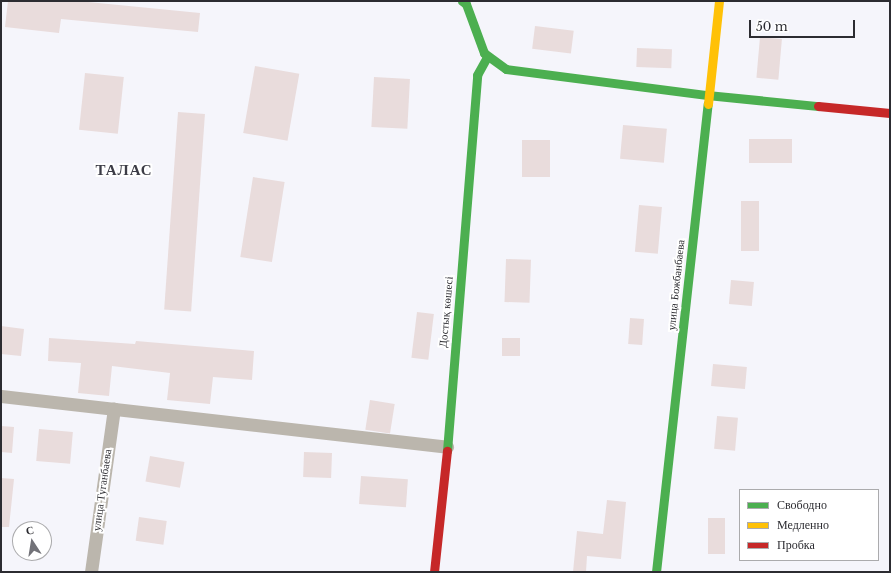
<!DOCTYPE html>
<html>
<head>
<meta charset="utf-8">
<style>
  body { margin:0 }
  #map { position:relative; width:891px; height:573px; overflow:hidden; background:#f5f5fb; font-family:"Libre Baskerville",serif }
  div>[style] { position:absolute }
  .building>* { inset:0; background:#e9dcdc; transform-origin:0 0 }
  .street>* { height:13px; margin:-6.5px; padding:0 6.5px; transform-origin:6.5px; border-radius:6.5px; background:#bbb6ad }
  .fast>* { height:9px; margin:-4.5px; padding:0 4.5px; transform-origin:4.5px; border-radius:4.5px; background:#4caf50 }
  .slow>* { height:9px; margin:-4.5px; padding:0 4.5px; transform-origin:4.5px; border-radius:4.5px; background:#ffc107 }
  .jam>* { height:9px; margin:-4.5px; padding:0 4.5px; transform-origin:4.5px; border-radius:4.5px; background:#c62828 }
  span { translate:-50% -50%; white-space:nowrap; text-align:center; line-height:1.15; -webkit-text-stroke:4px #fff; paint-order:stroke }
  .street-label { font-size:11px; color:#2c2c31 }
  .district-label { font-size:15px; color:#3c3c46; font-weight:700; letter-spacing:1px }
  .frame { position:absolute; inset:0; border:2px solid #2c2c31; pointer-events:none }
  .legend { position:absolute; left:739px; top:489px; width:140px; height:72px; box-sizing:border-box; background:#fff; border:1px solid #ababad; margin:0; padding:5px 7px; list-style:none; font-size:12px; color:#2c2c31 }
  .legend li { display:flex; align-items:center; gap:8px; height:20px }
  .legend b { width:20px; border:1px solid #ababad }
  .north { position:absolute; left:12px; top:521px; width:40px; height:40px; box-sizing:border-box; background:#fff; border:1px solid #ababad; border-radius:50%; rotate:348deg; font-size:11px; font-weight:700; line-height:16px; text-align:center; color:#2c2c31 }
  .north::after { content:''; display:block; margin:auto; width:14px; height:18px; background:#727278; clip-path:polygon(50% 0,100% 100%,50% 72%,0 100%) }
  .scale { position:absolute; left:749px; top:20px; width:106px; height:18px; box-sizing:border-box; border:2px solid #2c2c31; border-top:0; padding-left:5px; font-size:12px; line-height:14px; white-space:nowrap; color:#2c2c31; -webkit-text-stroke:3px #fff; paint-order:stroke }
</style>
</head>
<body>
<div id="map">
  <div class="building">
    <i style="clip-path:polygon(8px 1px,78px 1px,200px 13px,198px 32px,61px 19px,59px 33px,5px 27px)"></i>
    <i style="left:535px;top:26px;width:39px;height:23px;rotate:7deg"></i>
    <i style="left:760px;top:37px;width:22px;height:41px;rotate:5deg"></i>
    <i style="left:637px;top:48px;width:35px;height:19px;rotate:2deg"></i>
    <i style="left:255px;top:66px;width:45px;height:68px;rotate:10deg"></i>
    <i style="left:85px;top:73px;width:39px;height:57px;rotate:6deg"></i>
    <i style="left:374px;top:77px;width:36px;height:50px;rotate:3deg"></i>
    <i style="left:178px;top:112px;width:27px;height:198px;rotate:4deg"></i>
    <i style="left:623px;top:125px;width:44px;height:34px;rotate:5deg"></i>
    <i style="left:749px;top:139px;width:43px;height:24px"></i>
    <i style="left:522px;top:140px;width:28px;height:37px"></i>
    <i style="left:253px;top:177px;width:32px;height:81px;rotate:9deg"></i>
    <i style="left:741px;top:201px;width:18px;height:50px"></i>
    <i style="left:639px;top:205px;width:23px;height:47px;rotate:5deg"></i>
    <i style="left:506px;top:259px;width:25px;height:43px;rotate:2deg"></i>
    <i style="left:731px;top:280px;width:23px;height:24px;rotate:5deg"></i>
    <i style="left:417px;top:312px;width:17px;height:46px;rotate:7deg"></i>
    <i style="left:630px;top:318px;width:14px;height:26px;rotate:4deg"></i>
    <i style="clip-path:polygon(1px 326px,24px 329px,21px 356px,1px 354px)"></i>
    <i style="clip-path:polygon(49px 338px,135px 344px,136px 341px,254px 351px,252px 380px,213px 377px,210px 404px,167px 400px,170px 373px,112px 366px,109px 396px,78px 393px,81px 363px,48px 361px)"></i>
    <i style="left:502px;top:338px;width:18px;height:18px"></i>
    <i style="left:713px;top:364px;width:34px;height:22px;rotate:5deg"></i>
    <i style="left:370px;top:400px;width:25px;height:30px;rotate:9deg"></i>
    <i style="left:717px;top:416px;width:21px;height:33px;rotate:5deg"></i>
    <i style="clip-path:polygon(1px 426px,14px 427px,12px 453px,1px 452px)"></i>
    <i style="left:39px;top:429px;width:34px;height:32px;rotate:5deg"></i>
    <i style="left:304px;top:452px;width:28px;height:25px;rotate:2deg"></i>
    <i style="left:150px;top:456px;width:35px;height:26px;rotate:10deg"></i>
    <i style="left:361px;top:476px;width:47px;height:28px;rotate:4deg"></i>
    <i style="clip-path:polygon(1px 478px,14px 479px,9px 527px,1px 527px)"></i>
    <i style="clip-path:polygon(607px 500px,626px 502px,621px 559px,587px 556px,586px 572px,573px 572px,577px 531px,603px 534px)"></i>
    <i style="left:139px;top:517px;width:28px;height:24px;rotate:8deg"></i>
    <i style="left:708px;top:518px;width:17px;height:36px"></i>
  </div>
  <div class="street">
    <i style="left:1px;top:396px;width:449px;rotate:6.5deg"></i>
    <i style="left:91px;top:572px;width:165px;rotate:-82deg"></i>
  </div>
  <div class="fast">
    <i style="left:462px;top:1px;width:5px;rotate:37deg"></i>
    <i style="left:466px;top:4px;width:52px;rotate:69.8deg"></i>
    <i style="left:484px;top:53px;width:27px;rotate:36deg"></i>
    <i style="left:506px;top:69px;width:203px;rotate:7.4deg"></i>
    <i style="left:707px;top:95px;width:112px;rotate:5.7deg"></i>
    <i style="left:447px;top:451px;width:377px;rotate:-85.4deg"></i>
    <i style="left:477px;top:75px;width:21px;rotate:-61deg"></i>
    <i style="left:656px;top:572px;width:471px;rotate:-83.7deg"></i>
  </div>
  <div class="slow">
    <i style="left:708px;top:104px;width:104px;rotate:-83.9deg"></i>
  </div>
  <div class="jam">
    <i style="left:818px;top:106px;width:72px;rotate:5.6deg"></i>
    <i style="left:434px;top:572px;width:122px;rotate:-83.9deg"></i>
  </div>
  <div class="street-label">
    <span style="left:676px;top:285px;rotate:-84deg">улица Божбанбаева</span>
    <span style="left:446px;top:312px;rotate:-85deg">Достық көшесі</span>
    <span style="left:102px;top:490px;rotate:-82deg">улица Туганбаева</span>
  </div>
  <div class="district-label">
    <span style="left:124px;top:170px">ТАЛАС</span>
  </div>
  <div class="frame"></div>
  <ul class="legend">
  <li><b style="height:5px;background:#4caf50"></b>Свободно</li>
  <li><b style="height:5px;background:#ffc107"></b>Медленно</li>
  <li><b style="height:5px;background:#c62828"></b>Пробка</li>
  </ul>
  <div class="north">С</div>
  <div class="scale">50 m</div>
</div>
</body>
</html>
